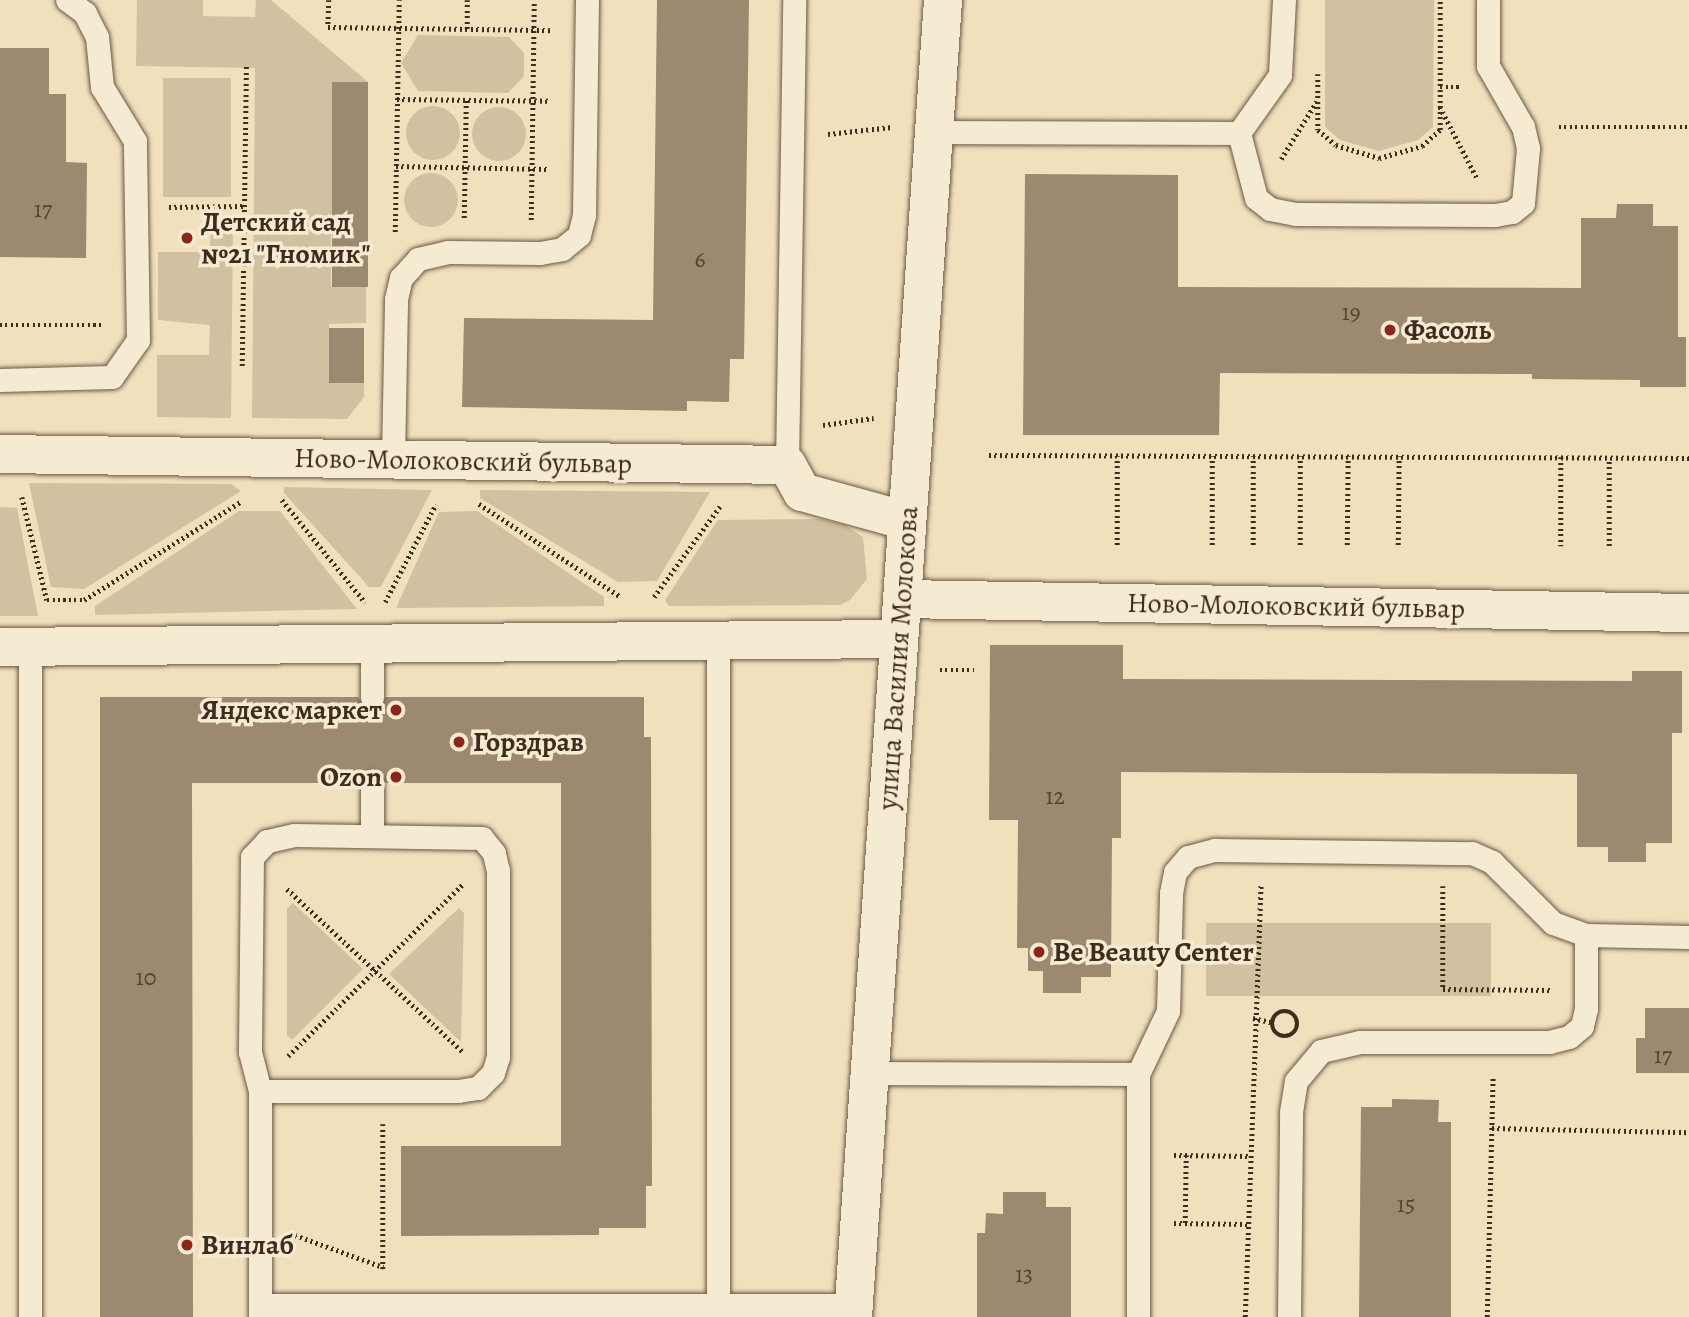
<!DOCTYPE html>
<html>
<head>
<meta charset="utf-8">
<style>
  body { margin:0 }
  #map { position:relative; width:1689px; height:1317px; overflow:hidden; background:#f0e0bb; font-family:Alegreya,serif }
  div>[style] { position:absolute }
  .green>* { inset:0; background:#d2c1a0; transform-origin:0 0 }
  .round { border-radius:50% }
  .building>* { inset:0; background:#9c896f; transform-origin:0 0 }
  .path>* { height:4.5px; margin-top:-2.25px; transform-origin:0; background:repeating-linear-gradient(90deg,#402b1c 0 2px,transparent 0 5.5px) }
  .path>.ring { margin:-2.25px; padding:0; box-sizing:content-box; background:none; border:4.5px solid #402b1c; border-radius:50% }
  .roads { filter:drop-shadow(0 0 2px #6c5844) drop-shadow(0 0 2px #6c5844) }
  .service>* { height:23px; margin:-11.5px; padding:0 11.5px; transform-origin:11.5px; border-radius:11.5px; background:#f5ebd3 }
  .minor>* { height:38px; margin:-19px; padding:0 19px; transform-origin:19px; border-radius:19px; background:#f5ebd3 }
  .dots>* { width:19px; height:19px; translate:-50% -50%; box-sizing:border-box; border:4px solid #f5ebd3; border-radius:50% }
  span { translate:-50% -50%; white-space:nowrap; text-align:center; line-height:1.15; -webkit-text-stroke:7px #f5ebd3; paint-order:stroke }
  .number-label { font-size:24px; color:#574231 }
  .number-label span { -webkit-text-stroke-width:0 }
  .poi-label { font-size:28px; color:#402b1c; font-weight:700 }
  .left { translate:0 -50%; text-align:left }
  .right { translate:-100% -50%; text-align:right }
  .street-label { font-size:28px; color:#402b1c }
</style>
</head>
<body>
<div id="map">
  <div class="green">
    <i style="clip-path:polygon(137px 0,203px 0,203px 16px,255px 17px,256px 0,271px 0,368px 82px,366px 233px,331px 233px,331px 287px,366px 287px,366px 323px,329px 324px,329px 382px,364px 383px,364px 397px,347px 419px,252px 418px,255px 68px,136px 66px)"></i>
    <i style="clip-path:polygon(1325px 0,1434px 0,1433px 127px,1418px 140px,1379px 151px,1340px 140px,1325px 127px)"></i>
    <i style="clip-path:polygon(418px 35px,509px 37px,524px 53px,524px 76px,508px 93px,418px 91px,401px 63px)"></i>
    <i style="left:163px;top:78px;width:68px;height:119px"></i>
    <i class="round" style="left:406px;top:106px;width:54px;height:54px"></i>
    <i class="round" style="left:472px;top:107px;width:54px;height:54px"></i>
    <i class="round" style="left:404px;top:173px;width:54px;height:54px"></i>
    <i style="clip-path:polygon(211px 222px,233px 222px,231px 418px,157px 417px,157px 355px,209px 355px,210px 325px,158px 320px,158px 252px,210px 252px)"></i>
    <i style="clip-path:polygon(29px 483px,231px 484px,241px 491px,84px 589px,51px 587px)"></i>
    <i style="clip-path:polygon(284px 487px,432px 490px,381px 587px,369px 587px,284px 493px)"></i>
    <i style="clip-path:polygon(480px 490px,710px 492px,657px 581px,618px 582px,480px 498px)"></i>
    <i style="clip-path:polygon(0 507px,17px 508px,38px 616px,0 616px)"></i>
    <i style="clip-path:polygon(239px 511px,280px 511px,357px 609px,95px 615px,95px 606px)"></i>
    <i style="clip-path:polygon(477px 511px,604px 597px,604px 606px,396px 608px,439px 512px)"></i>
    <i style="clip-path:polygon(819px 519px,845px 525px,863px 537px,867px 579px,850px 600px,840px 605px,669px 606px,665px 600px,718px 520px)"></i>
    <i style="clip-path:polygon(293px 903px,363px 969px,292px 1040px,287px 1035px,287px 909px)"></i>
    <i style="clip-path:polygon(459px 908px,464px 913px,461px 1042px,389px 974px)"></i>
    <i style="left:1206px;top:923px;width:285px;height:73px"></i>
  </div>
  <div class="building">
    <i style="clip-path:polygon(657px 0,749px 0,744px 359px,730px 359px,729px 402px,687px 401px,687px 411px,462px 407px,464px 318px,653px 320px)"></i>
    <i style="clip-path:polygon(0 48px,49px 48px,49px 94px,66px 94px,66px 162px,87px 163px,86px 258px,0 257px)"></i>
    <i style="left:332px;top:82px;width:36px;height:205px"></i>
    <i style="clip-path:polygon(1025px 174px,1178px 175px,1178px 287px,1581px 288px,1581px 218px,1616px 218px,1617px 204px,1653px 204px,1653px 226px,1678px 226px,1678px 337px,1686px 337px,1686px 387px,1640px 387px,1640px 380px,1532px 379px,1532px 374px,1220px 373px,1219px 435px,1023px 435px)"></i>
    <i style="left:329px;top:328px;width:35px;height:55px"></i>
    <i style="clip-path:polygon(990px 645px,1123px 645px,1123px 679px,1632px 681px,1632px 671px,1682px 671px,1682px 733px,1672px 733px,1672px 843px,1646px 843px,1646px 862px,1608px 862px,1608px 847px,1577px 847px,1577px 774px,1121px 772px,1121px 838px,1112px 838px,1111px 977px,1081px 977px,1081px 993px,1043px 993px,1043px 971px,1028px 971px,1028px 948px,1017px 948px,1018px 820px,989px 820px)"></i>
    <i style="clip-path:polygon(100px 697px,358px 697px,371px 711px,386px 697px,644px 697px,644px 737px,651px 737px,652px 1186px,646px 1186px,646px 1228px,599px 1228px,599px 1235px,401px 1236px,401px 1146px,561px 1146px,561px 783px,386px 783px,373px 769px,358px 783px,192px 783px,193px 1317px,100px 1317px)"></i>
    <i style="clip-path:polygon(1645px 1008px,1689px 1008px,1689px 1073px,1636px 1073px,1636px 1038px,1645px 1038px)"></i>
    <i style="clip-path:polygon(1392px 1099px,1439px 1100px,1438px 1122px,1451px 1122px,1451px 1317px,1359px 1317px,1361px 1107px,1392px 1107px)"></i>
    <i style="clip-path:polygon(1003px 1192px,1046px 1192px,1046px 1207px,1071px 1207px,1071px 1317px,977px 1317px,977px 1233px,985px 1233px,986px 1213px,1003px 1214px)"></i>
  </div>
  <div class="path">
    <i style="left:329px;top:0;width:27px;rotate:92deg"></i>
    <i style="left:328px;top:27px;width:224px;rotate:0.8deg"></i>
    <i style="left:467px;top:29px;width:29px;rotate:-90deg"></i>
    <i style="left:1318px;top:74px;width:56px;rotate:90deg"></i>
    <i style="left:1318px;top:130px;width:23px;rotate:40deg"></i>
    <i style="left:1336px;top:145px;width:45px;rotate:16.8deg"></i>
    <i style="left:1379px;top:158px;width:45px;rotate:-15.6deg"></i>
    <i style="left:1422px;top:146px;width:24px;rotate:-42deg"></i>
    <i style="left:1440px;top:130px;width:130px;rotate:-90deg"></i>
    <i style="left:1440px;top:87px;width:20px"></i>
    <i style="left:397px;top:99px;width:153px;rotate:0.7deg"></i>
    <i style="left:1440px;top:107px;width:82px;rotate:62.5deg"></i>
    <i style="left:1559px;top:127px;width:130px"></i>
    <i style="left:828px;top:134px;width:64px;rotate:-6.2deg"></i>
    <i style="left:1281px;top:159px;width:68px;rotate:-58.2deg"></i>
    <i style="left:396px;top:166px;width:153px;rotate:1.1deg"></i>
    <i style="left:169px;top:207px;width:74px;rotate:-0.8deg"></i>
    <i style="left:464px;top:218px;width:118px;rotate:-89deg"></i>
    <i style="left:531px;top:220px;width:220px;rotate:-89.2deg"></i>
    <i style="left:395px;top:232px;width:232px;rotate:-89deg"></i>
    <i style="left:0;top:325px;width:104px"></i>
    <i style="left:242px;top:366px;width:300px;rotate:-89.2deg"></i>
    <i style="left:823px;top:425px;width:51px;rotate:-7.8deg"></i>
    <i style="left:989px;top:455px;width:700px;rotate:0.25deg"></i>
    <i style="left:1561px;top:457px;width:89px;rotate:90deg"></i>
    <i style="left:22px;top:497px;width:106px;rotate:76.4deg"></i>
    <i style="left:47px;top:600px;width:37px"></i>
    <i style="left:84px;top:600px;width:184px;rotate:-32.1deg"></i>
    <i style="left:282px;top:500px;width:132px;rotate:50.9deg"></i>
    <i style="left:479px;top:504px;width:170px;rotate:33.2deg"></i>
    <i style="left:1117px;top:545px;width:89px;rotate:-90deg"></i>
    <i style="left:1212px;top:545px;width:89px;rotate:-90deg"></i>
    <i style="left:1253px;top:545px;width:89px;rotate:-90deg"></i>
    <i style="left:1300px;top:545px;width:89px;rotate:-90deg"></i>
    <i style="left:1347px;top:545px;width:89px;rotate:-89.4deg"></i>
    <i style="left:1398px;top:545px;width:89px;rotate:-89.4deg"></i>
    <i style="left:1609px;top:546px;width:88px;rotate:-90deg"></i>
    <i style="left:654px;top:597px;width:112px;rotate:-54deg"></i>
    <i style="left:385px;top:602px;width:110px;rotate:-62.5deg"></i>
    <i style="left:940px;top:670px;width:34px"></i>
    <i style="left:1443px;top:886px;width:103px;rotate:90deg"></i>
    <i style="left:1443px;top:989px;width:109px;rotate:0.5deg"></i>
    <i style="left:287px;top:889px;width:240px;rotate:42.8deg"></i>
    <i class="ring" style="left:1272px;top:1011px;width:21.5px;height:21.5px"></i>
    <i style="left:1253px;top:1018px;width:18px;rotate:13deg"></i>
    <i style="left:288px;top:1056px;width:247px;rotate:-44.5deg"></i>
    <i style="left:383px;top:1124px;width:145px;rotate:90deg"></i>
    <i style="left:1492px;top:1128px;width:197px;rotate:1.2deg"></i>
    <i style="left:1174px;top:1155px;width:75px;rotate:0.8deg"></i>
    <i style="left:1174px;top:1223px;width:73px;rotate:0.8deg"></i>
    <i style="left:1185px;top:1223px;width:68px;rotate:-89.2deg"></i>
    <i style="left:295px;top:1235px;width:94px;rotate:20deg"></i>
    <i style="left:1245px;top:1317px;width:432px;rotate:-87.9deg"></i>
    <i style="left:1487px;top:1317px;width:242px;rotate:-88.6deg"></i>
  </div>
  <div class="roads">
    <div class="service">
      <i style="left:1284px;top:0;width:75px;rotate:93.1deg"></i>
      <i style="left:1280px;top:75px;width:71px;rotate:125.3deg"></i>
      <i style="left:1239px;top:133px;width:67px;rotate:75.3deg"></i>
      <i style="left:1256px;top:198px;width:18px;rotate:38deg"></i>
      <i style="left:1270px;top:209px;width:26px;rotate:11deg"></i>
      <i style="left:1296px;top:214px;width:199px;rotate:0.3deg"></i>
      <i style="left:1495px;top:215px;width:17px;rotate:-10deg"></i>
      <i style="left:1512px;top:212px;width:14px;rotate:-39deg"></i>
      <i style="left:1523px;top:203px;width:55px;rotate:-84.8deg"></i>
      <i style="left:1528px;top:148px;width:22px;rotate:-103deg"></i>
      <i style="left:1523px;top:127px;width:70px;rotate:-119.8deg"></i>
      <i style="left:1488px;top:66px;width:66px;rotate:-90deg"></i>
      <i style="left:934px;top:132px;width:305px;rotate:0.2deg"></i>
      <i style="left:0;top:380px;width:112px;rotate:-1.5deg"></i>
      <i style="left:112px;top:377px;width:45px;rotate:-54.9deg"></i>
      <i style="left:138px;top:340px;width:199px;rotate:-90.9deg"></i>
      <i style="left:135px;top:141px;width:63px;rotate:-121.4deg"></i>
      <i style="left:102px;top:87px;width:50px;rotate:-95.7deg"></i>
      <i style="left:97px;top:37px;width:27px;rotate:-117deg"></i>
      <i style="left:85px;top:13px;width:22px;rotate:-144deg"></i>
      <i style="left:393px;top:459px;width:160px;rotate:-88.9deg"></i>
      <i style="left:396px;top:299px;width:22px;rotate:-77deg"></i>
      <i style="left:401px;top:278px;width:25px;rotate:-48deg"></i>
      <i style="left:418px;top:259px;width:31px;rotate:-13deg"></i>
      <i style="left:448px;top:252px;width:92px;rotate:0.6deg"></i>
      <i style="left:540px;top:253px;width:22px;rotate:-10deg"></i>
      <i style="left:562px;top:249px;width:22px;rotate:-39deg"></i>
      <i style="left:579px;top:235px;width:21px;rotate:-76deg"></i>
      <i style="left:584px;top:215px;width:215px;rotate:-89.2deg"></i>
      <i style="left:787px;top:465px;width:465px;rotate:-89.1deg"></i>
      <i style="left:718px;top:641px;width:676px;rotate:90deg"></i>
      <i style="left:372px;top:644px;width:53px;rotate:90deg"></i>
      <i style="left:30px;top:647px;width:670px;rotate:90deg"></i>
      <i style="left:372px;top:783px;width:52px;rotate:90deg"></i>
      <i style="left:869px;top:1073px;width:269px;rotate:0.2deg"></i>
      <i style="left:260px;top:1091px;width:198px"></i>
      <i style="left:458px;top:1091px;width:20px;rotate:-9deg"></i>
      <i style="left:478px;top:1088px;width:21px;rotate:-45deg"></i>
      <i style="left:493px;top:1073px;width:17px;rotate:-73deg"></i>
      <i style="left:498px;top:1057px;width:186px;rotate:-90deg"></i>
      <i style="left:498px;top:871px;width:18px;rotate:-103deg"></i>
      <i style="left:494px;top:853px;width:19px;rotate:-129deg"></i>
      <i style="left:482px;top:838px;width:188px;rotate:-179.1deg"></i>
      <i style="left:294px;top:835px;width:28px;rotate:167deg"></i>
      <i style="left:267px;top:841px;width:22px;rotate:133deg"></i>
      <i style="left:252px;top:857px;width:195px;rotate:90.6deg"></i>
      <i style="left:250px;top:1052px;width:40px;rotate:75.6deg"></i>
      <i style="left:260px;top:1091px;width:226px;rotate:90deg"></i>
      <i style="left:260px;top:1305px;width:593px"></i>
      <i style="left:1138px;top:1317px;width:243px;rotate:-90deg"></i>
      <i style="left:1138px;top:1074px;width:70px;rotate:-64.5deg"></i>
      <i style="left:1168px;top:1011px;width:118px;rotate:-88.5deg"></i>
      <i style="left:1171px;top:893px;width:21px;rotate:-79deg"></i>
      <i style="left:1175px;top:872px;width:20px;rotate:-49deg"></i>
      <i style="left:1188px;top:857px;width:28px;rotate:-15deg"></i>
      <i style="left:1215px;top:850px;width:257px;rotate:0.7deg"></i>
      <i style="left:1472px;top:853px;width:22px;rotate:24deg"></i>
      <i style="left:1492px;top:862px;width:86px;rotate:45deg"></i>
      <i style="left:1553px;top:923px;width:35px;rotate:20deg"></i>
      <i style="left:1586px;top:935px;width:103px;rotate:1.1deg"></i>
      <i style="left:1289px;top:1317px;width:205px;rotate:-89.4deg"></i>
      <i style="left:1291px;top:1112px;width:31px;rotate:-81deg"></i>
      <i style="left:1296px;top:1081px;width:39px;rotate:-50deg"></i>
      <i style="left:1321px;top:1051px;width:40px;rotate:-13deg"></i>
      <i style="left:1360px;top:1042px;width:189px"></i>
      <i style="left:1549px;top:1042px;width:21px;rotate:-14deg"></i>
      <i style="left:1569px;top:1037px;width:17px;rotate:-40deg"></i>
      <i style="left:1582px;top:1026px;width:18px;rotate:-77deg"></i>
      <i style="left:1586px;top:1008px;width:73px;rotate:-90deg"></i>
    </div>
    <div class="minor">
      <i style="left:0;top:454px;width:787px;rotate:0.8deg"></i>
      <i style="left:787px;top:465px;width:31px;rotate:61deg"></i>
      <i style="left:802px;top:492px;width:109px;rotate:15.4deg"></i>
      <i style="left:902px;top:599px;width:787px;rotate:1.02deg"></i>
      <i style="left:0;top:647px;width:899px;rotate:-0.51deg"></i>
      <i style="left:853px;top:1317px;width:1320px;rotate:-86.09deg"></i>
    </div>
  </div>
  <div class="dots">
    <i style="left:187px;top:238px;background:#8f2418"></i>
    <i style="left:1390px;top:330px;background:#8f2418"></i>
    <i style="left:396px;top:710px;background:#8f2418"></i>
    <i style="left:459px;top:742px;background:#8f2418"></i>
    <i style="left:396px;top:777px;background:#8f2418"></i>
    <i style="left:1039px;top:952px;background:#8f2418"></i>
    <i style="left:187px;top:1245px;background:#8f2418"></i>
  </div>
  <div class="number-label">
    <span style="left:43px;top:210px">17</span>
    <span style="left:700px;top:260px">6</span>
    <span style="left:1351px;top:313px">19</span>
    <span style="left:1055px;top:797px">12</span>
    <span style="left:146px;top:978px">10</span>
    <span style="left:1663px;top:1056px">17</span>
    <span style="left:1406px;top:1205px">15</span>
    <span style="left:1024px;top:1275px">13</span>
  </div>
  <div class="poi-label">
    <span class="left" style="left:201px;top:238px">Детский сад<br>№21 "Гномик"</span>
    <span class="left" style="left:1404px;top:330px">Фасоль</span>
    <span class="right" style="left:382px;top:710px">Яндекс маркет</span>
    <span class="left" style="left:473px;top:742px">Горздрав</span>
    <span class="right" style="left:382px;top:777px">Ozon</span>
    <span class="left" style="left:1053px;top:952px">Be Beauty Center</span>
    <span class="left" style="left:201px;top:1245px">Винлаб</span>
  </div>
  <div class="street-label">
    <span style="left:463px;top:461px;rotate:1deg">Ново-Молоковский бульвар</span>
    <span style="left:1296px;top:606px;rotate:1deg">Ново-Молоковский бульвар</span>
    <span style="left:898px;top:658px;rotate:-86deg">улица Василия Молокова</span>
  </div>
</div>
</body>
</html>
